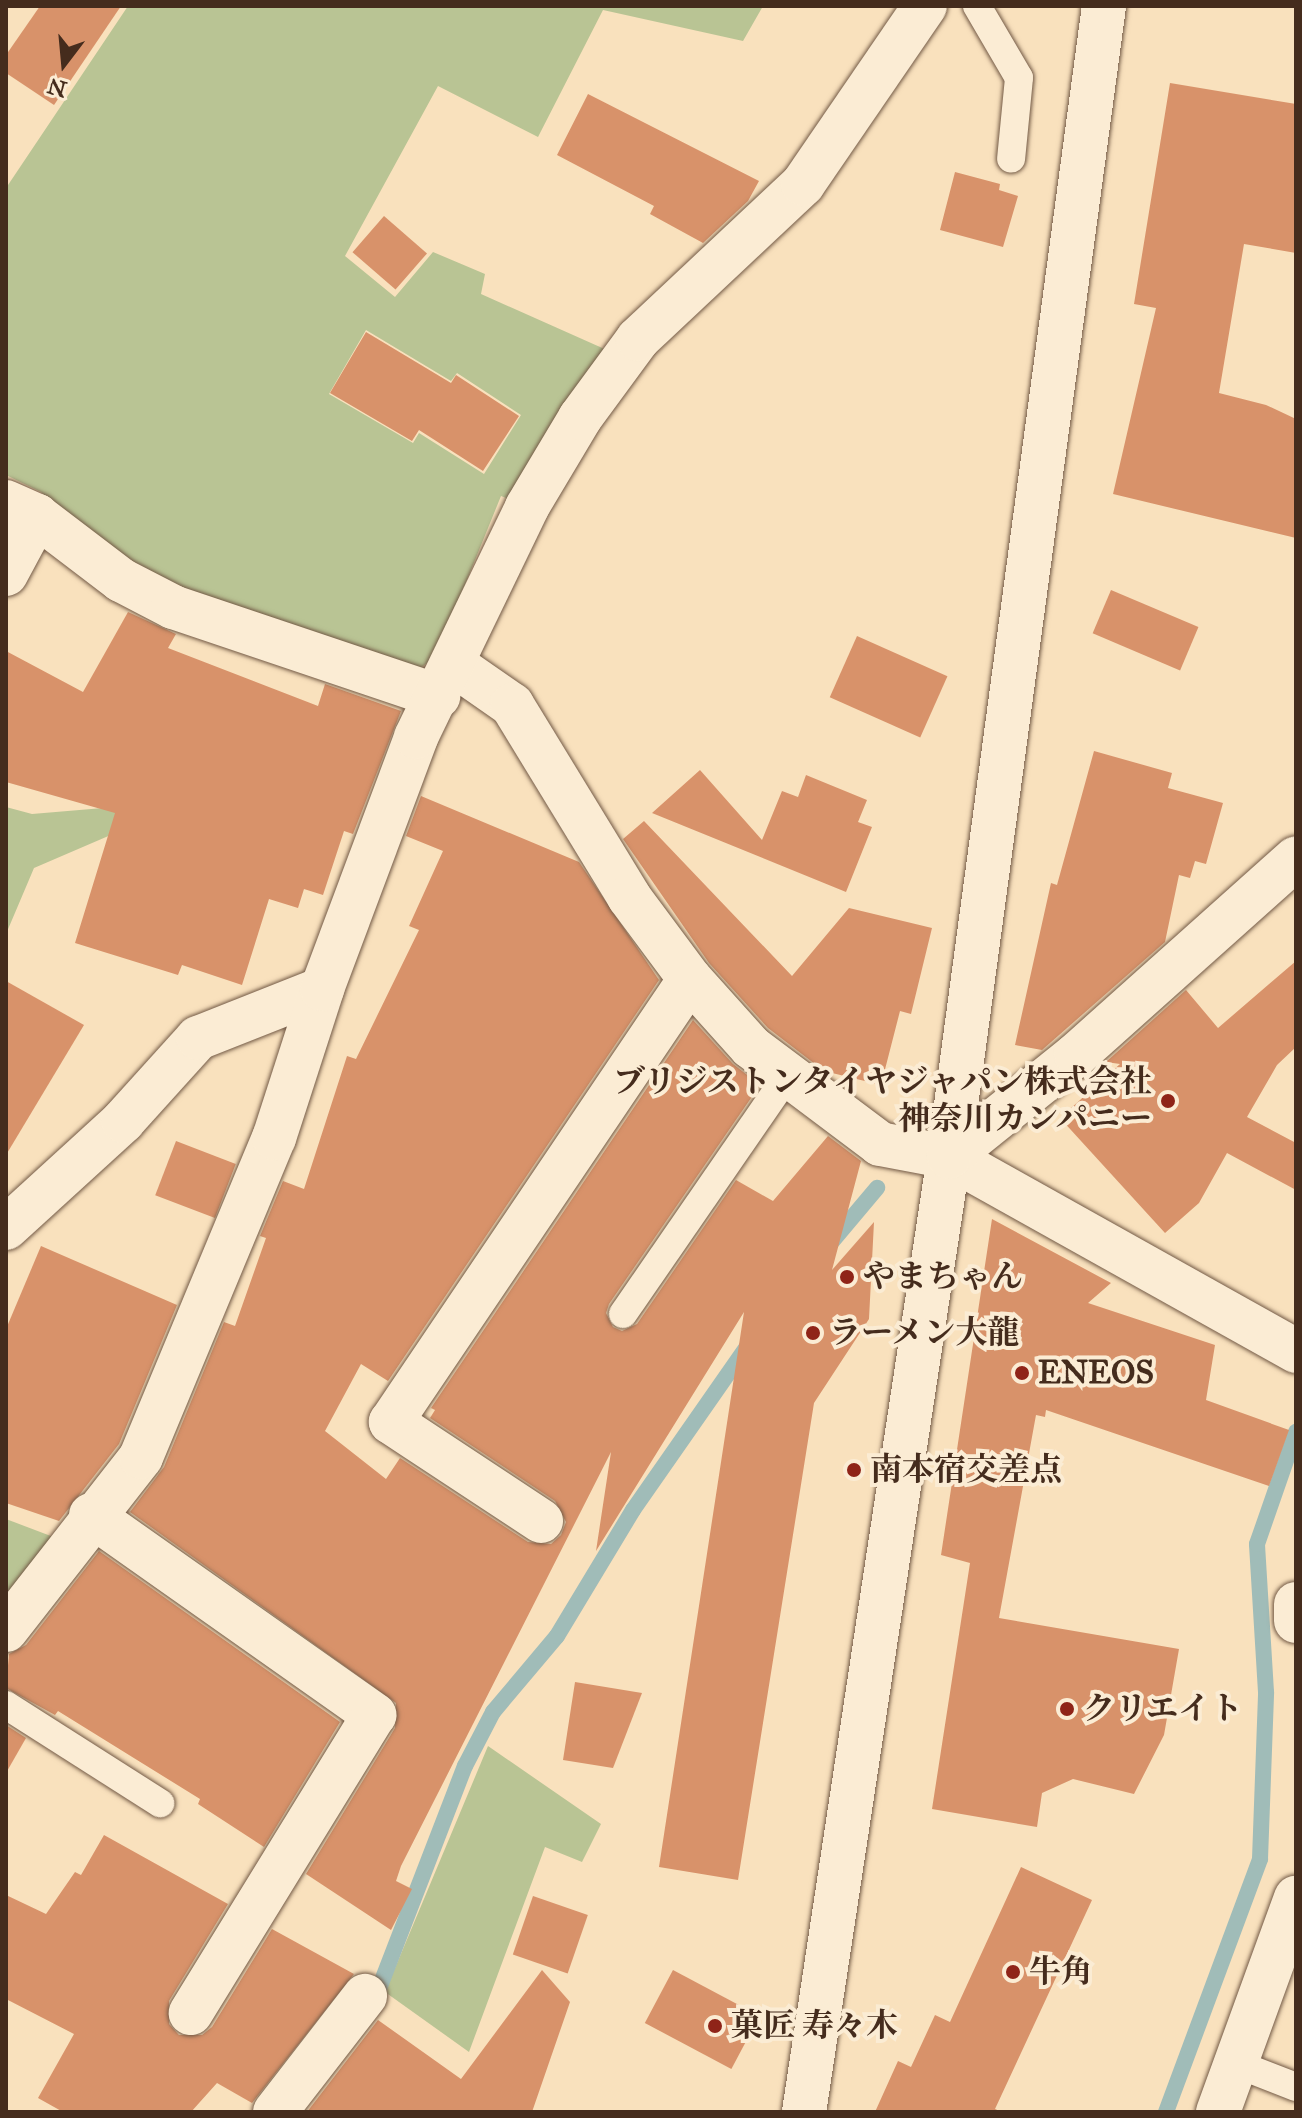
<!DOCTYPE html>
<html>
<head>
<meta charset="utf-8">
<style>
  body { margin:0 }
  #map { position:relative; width:1302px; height:2118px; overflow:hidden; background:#f9e1bd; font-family:"IM FELL Great Primer","Noto Serif JP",serif }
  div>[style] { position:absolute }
  .green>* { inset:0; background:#b9c494 }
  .stream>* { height:16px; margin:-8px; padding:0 8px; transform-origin:8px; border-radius:8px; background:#a0bcb8 }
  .building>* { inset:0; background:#d8926a; transform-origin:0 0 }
  .roads { filter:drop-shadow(0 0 2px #725945) drop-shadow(0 0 2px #725945) }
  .service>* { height:28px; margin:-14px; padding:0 14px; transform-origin:14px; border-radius:14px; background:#fbecd4 }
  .minor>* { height:44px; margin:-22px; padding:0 22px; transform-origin:22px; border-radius:22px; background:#fbecd4 }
  .tertiary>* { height:44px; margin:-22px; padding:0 22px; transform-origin:22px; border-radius:22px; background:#fbecd4 }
  .dots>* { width:22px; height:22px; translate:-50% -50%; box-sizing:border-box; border:4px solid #fbecd4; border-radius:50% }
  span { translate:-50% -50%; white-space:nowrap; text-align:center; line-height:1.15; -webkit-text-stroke:8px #fbecd4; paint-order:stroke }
  .poi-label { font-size:32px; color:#452c1d; font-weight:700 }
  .right { translate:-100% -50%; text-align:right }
  .left { translate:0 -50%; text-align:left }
  .frame { position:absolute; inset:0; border:8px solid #452c1d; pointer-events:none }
  .north { position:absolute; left:24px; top:24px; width:80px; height:80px; -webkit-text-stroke:6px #fbecd4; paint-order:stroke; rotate:196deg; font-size:22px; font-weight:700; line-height:32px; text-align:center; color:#452c1d }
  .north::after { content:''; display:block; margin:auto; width:28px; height:36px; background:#452c1d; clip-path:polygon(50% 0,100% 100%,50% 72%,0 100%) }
</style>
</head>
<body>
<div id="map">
  <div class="green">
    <i style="clip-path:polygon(evenodd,128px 6px,763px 6px,743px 41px,603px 10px,538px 137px,438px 86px,345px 256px,395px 297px,433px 252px,485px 274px,481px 294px,609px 351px,521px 504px,501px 496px,436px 656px,414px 673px,146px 578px,114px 561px,41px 492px,6px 475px,6px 188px,128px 6px,366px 330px,451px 381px,457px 373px,521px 415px,484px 474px,419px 433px,413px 443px,329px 394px,366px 330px)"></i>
    <i style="clip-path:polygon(127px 806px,120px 831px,34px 868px,6px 934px,6px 807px,32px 814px)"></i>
    <i style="clip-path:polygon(6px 1519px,64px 1541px,6px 1620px)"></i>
    <i style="clip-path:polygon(488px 1746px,601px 1824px,582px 1862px,545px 1847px,469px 2052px,385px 1992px)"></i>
  </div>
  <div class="stream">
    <i style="left:829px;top:1245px;width:75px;rotate:-49.9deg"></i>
    <i style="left:367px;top:1994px;width:15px;rotate:-32deg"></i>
    <i style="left:380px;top:1986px;width:236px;rotate:-68.9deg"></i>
    <i style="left:465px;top:1766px;width:61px;rotate:-62.6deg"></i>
    <i style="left:493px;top:1712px;width:99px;rotate:-49.9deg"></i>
    <i style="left:557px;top:1636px;width:147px;rotate:-58.9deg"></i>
    <i style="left:633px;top:1510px;width:203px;rotate:-55.1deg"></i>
    <i style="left:1166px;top:2112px;width:270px;rotate:-69.6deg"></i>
    <i style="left:1260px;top:1859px;width:167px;rotate:-87.9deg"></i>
    <i style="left:1266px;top:1692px;width:148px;rotate:-93.5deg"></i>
    <i style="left:1257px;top:1544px;width:119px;rotate:-70.8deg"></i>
  </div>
  <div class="building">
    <i style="clip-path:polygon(40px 6px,121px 6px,54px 105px,6px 73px,6px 55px)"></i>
    <i style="clip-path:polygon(1170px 83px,1296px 104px,1296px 253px,1244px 244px,1219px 393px,1266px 405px,1296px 419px,1296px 538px,1113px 494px,1156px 308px,1134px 304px)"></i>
    <i style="clip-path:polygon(588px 94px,759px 181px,748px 201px,703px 243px,650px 214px,654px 206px,557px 155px)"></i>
    <i style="clip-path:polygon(955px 172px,1000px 184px,999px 190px,1018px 196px,1003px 247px,940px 230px)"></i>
    <i style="left:384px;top:216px;width:57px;height:48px;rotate:41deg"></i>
    <i style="clip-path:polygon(366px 332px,451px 383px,456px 375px,519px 416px,483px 471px,419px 430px,412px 441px,330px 393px)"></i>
    <i style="left:1111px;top:590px;width:95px;height:47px;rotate:23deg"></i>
    <i style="clip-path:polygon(128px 612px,176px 634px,168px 648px,318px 706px,325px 684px,401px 711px,353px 834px,344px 831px,323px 895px,304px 889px,298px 908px,269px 899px,242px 985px,182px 965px,178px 975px,75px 943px,115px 813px,6px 782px,6px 651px,83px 692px)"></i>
    <i style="left:857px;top:636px;width:99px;height:67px;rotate:24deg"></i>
    <i style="clip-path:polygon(1094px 751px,1172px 773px,1168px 788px,1223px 803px,1206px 864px,1195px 861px,1190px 878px,1179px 875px,1165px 942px,1042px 1050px,1015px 1045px,1051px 883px,1057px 885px)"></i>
    <i style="clip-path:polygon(700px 770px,762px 840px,782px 791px,798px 797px,806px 775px,867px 800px,858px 822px,872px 827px,846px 892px,652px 813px)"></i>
    <i style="clip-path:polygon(421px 796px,579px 862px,659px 980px,388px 1381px,361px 1364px,325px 1431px,386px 1479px,400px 1458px,528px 1542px,551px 1544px,561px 1535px,566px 1522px,555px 1501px,430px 1418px,435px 1410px,431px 1408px,693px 1020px,733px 1064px,760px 1085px,609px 1304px,606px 1313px,613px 1327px,622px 1331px,637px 1324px,736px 1180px,773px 1201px,828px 1136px,861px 1161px,832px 1270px,874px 1222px,869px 1319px,814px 1403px,738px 1880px,659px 1867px,744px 1312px,596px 1551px,611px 1452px,401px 1866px,396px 1881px,412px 1889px,391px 1930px,306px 1874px,395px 1728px,396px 1703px,130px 1512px,164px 1467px,224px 1322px,235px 1326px,266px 1238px,260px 1236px,283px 1181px,304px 1189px,347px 1056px,356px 1059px,419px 930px,409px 926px,443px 851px,406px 836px)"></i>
    <i style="clip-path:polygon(644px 821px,792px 976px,849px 908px,932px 928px,911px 1014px,900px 1011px,881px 1085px,824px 1071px,768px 1028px,709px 963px,623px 839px)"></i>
    <i style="clip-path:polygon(1296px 961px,1296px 1047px,1277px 1065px,1247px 1117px,1296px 1143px,1296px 1190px,1227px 1153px,1199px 1203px,1165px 1233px,1060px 1118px,1120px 1064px,1106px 1062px,1186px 990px,1218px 1028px)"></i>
    <i style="clip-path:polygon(6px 981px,84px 1025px,6px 1155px)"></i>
    <i style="left:176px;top:1141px;width:64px;height:58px;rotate:21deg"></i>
    <i style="clip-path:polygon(992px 1219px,1111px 1283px,1088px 1303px,1215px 1345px,1206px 1400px,1289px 1430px,1269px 1486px,1046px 1410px,1045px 1417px,1036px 1415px,999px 1618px,1179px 1649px,1164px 1735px,1134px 1794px,1073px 1779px,1042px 1793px,1037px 1827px,932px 1809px,970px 1563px,941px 1555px)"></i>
    <i style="clip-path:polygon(41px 1246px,177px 1305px,119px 1444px,59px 1521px,6px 1503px,6px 1329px)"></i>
    <i style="clip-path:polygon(99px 1551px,340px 1722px,264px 1847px,198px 1804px,200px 1799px,58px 1711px,55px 1715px,6px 1688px,9px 1654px,26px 1645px)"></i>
    <i style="clip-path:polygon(575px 1682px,642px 1693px,613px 1768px,563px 1760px)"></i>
    <i style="clip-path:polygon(6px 1725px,26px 1738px,6px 1773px)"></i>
    <i style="clip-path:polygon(104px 1835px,228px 1904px,169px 2001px,169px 2024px,179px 2035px,202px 2035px,212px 2027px,272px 1929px,354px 1974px,252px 2103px,217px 2083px,191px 2112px,63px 2112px,38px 2098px,74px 2034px,6px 1999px,6px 1895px,46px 1914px,75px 1872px,81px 1875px)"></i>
    <i style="clip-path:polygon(1021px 1867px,1092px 1900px,995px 2109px,1002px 2112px,875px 2112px,898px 2061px,911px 2067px,935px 2015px,950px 2022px)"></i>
    <i style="left:533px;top:1896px;width:58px;height:62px;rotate:19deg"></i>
    <i style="clip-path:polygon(542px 1970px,570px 2002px,532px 2112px,307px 2112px,378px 2020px,461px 2079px)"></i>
    <i style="left:673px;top:1970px;width:98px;height:60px;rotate:28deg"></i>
  </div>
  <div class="roads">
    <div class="service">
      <i style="left:977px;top:6px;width:83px;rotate:59.7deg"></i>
      <i style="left:1019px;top:78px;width:81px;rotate:95.6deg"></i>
      <i style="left:623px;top:1314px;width:290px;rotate:-55.4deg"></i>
      <i style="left:6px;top:1705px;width:183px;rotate:32.5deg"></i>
      <i style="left:1237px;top:2064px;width:63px;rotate:21.3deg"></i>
    </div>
    <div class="minor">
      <i style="left:6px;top:502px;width:34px;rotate:24deg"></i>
      <i style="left:37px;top:516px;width:106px;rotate:37.3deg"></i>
      <i style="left:121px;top:580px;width:59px;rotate:27.4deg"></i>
      <i style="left:173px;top:607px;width:280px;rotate:18.6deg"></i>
      <i style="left:6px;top:574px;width:66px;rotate:-61.9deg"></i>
      <i style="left:453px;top:664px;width:72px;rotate:34.8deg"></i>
      <i style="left:512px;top:705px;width:225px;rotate:58.6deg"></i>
      <i style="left:629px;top:897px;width:102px;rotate:53.4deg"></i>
      <i style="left:690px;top:979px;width:91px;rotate:48.1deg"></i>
      <i style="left:751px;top:1047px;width:161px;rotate:36.9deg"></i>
      <i style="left:880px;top:1144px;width:70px;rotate:10.7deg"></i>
      <i style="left:949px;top:1157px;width:398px;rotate:29.2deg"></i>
      <i style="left:6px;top:1228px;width:159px;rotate:-42.4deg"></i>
      <i style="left:123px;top:1121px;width:112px;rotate:-47.9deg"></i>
      <i style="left:198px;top:1038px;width:133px;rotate:-21.6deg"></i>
      <i style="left:91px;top:1515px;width:347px;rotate:35.2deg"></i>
      <i style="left:374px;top:1715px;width:350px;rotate:121.6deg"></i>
      <i style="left:541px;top:1521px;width:180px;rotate:-146.6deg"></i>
      <i style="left:391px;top:1422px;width:534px;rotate:-55.98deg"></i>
      <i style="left:1296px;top:1604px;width:17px;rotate:90deg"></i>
      <i style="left:6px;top:1630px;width:219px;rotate:-52deg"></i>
      <i style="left:141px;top:1457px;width:346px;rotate:-67.4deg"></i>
      <i style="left:274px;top:1138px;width:157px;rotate:-72.1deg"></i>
      <i style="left:322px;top:989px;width:269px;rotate:-69.5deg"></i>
      <i style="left:416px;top:737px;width:255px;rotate:-64.2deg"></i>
      <i style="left:527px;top:507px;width:104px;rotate:-59.2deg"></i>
      <i style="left:580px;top:418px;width:98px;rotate:-53.7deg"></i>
      <i style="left:638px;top:339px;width:226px;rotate:-43.2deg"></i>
      <i style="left:803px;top:184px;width:216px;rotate:-55.6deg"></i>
      <i style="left:275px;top:2112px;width:147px;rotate:-52.2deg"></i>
      <i style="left:1218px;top:2112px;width:228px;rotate:-70deg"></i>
    </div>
    <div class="tertiary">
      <i style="left:949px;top:1157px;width:163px;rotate:-38.8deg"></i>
      <i style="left:1076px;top:1055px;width:295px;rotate:-41.8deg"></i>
      <i style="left:804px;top:2112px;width:966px;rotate:-81.37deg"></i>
      <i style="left:949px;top:1157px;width:1161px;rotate:-82.33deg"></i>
    </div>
  </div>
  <div class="dots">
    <i style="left:1168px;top:1101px;background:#8f2418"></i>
    <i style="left:847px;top:1277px;background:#8f2418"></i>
    <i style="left:813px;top:1333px;background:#8f2418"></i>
    <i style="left:1022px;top:1373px;background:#8f2418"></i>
    <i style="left:854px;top:1470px;background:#8f2418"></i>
    <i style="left:1067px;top:1709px;background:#8f2418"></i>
    <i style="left:1013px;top:1972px;background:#8f2418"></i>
    <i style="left:715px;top:2026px;background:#8f2418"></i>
  </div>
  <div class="poi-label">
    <span class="right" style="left:1152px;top:1101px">ブリジストンタイヤジャパン株式会社<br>神奈川カンパニー</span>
    <span class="left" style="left:863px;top:1277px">やまちゃん</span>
    <span class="left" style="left:829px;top:1333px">ラーメン大龍</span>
    <span class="left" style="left:1038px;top:1373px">ENEOS</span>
    <span class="left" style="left:870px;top:1470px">南本宿交差点</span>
    <span class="left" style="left:1083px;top:1709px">クリエイト</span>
    <span class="left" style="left:1029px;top:1972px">牛角</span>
    <span class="left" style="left:731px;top:2026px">菓匠 寿々木</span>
  </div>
  <div class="frame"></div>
  <div class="north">N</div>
</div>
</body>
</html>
